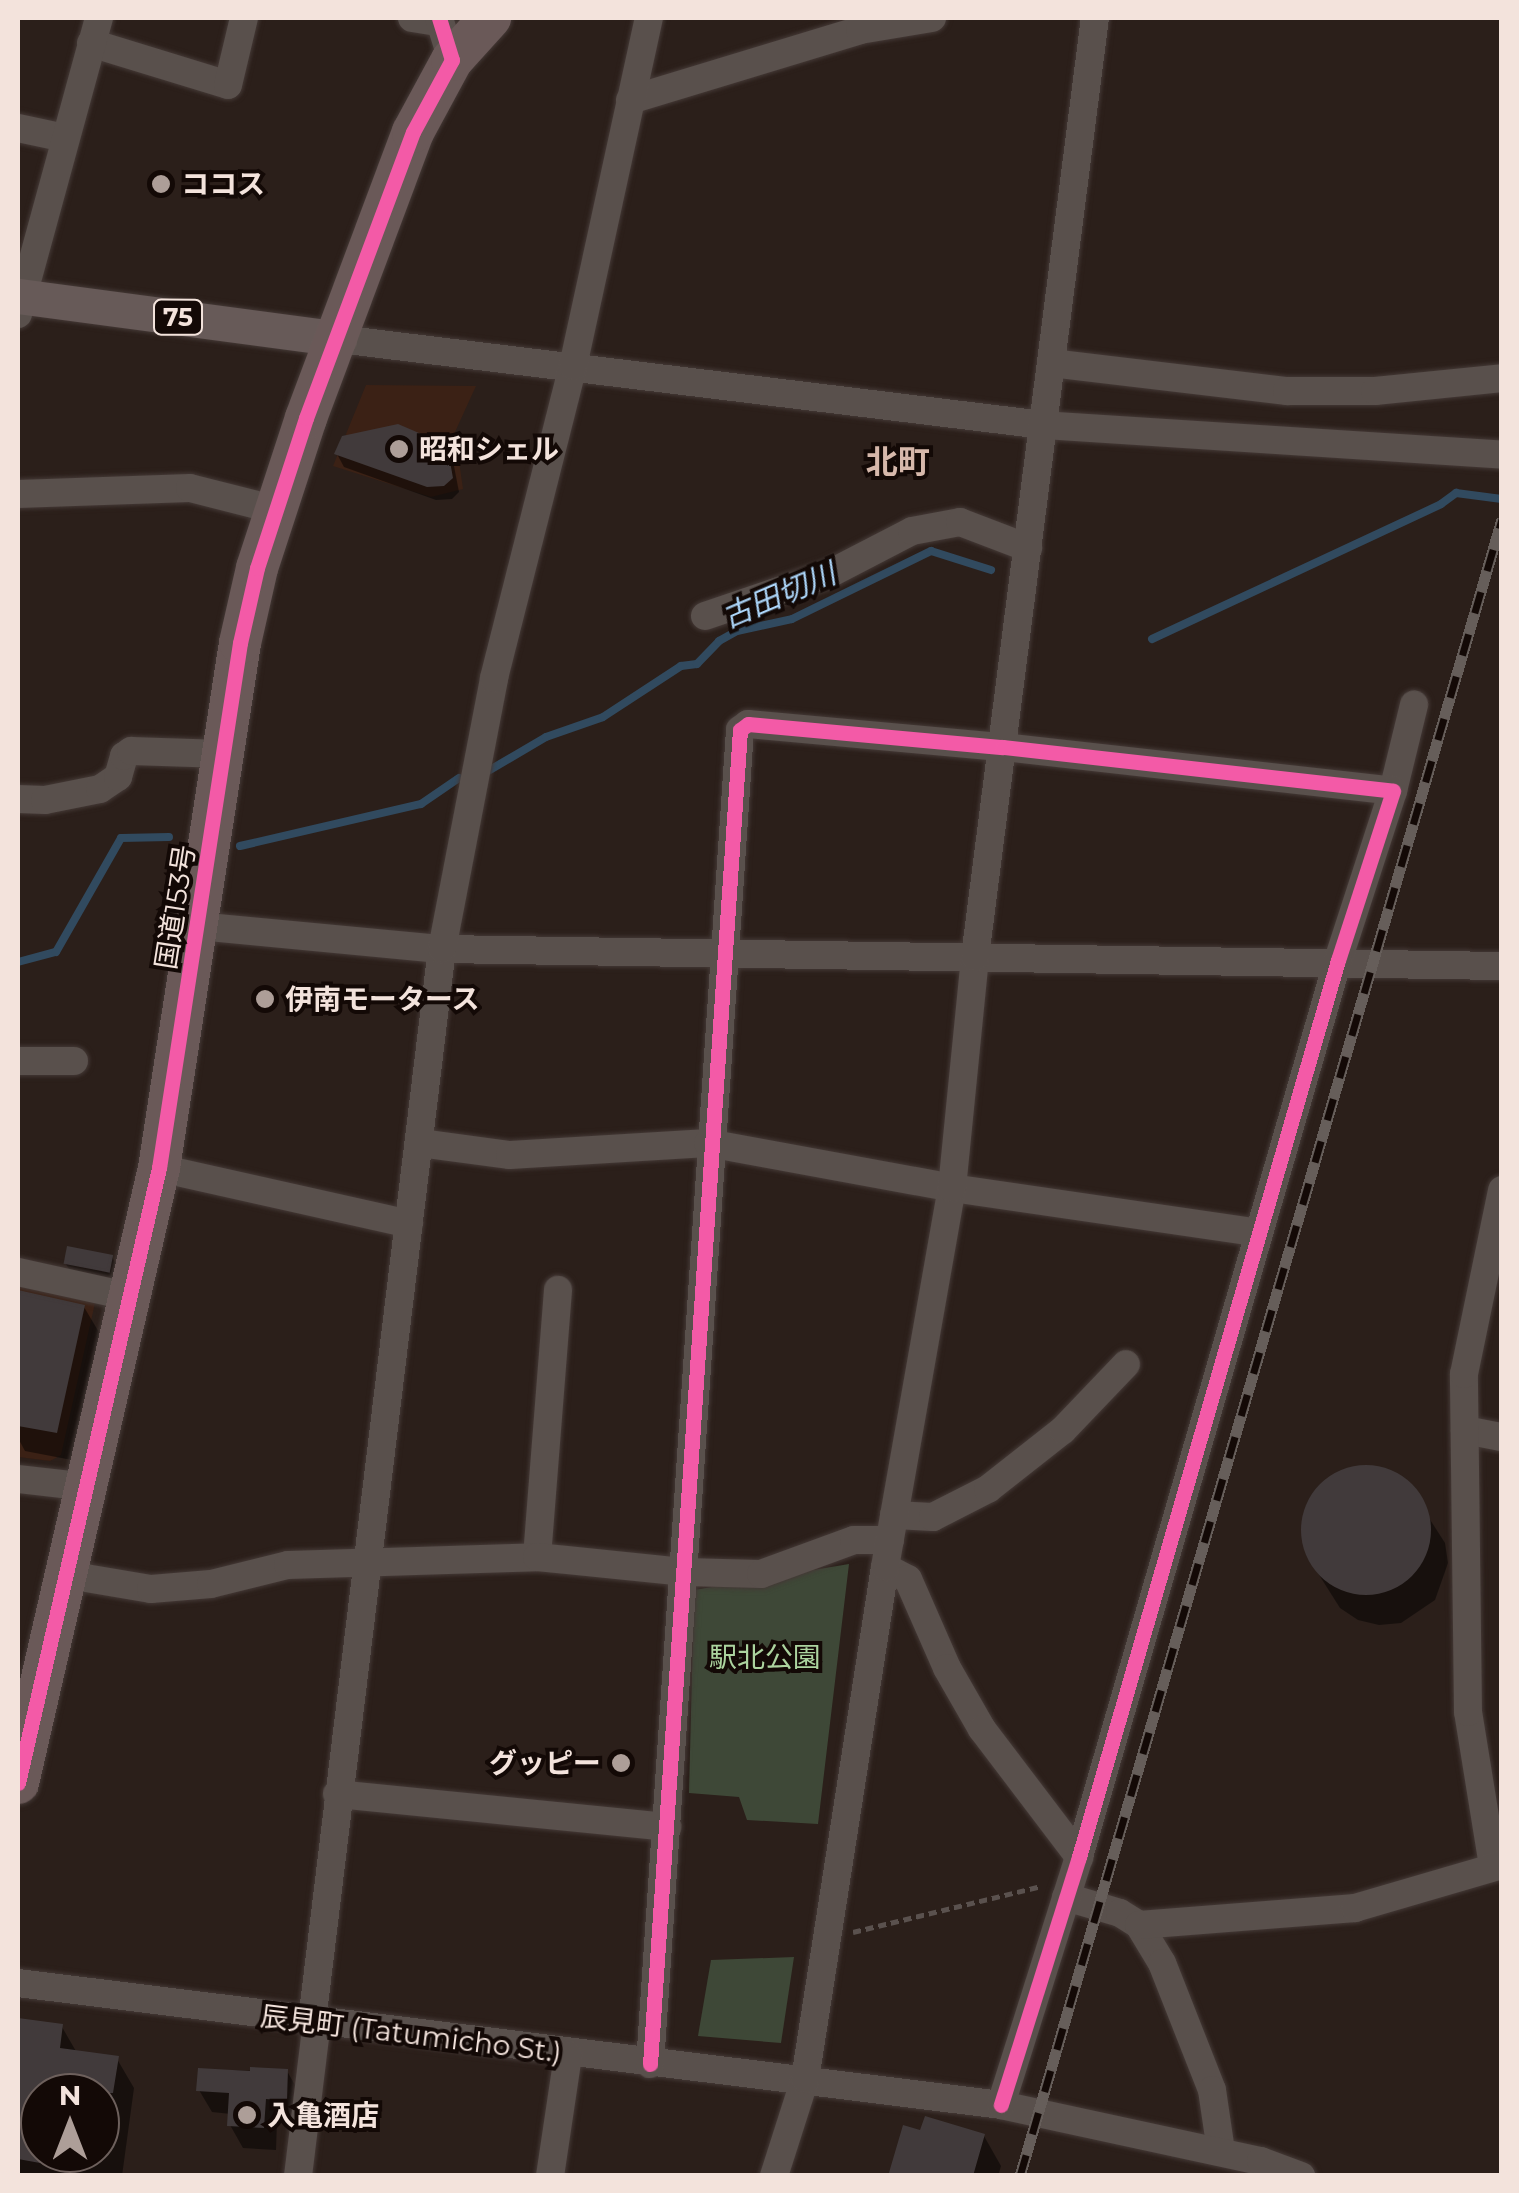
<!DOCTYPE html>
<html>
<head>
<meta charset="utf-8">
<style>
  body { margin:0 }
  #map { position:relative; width:1519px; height:2193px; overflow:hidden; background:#2b1f1a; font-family:Montserrat,"Noto Sans JP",sans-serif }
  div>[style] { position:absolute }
  .built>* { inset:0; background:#3b2115 }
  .green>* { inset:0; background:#3e4837 }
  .shadow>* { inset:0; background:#0007 }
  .stream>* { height:8px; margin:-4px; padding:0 4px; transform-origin:4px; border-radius:4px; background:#314a5f }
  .building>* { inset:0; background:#413a3b; transform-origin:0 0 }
  .round { border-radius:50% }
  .path>* { height:5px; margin-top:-2.5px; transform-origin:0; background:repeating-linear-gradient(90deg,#5a514e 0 8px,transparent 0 13px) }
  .roads { filter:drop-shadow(0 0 2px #443936) drop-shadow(0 0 2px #443936) }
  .minor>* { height:28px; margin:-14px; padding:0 14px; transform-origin:14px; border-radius:14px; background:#59504c }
  .major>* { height:35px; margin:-17.5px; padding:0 17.5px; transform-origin:17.5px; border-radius:17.5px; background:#675a58 }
  .highway>* { height:42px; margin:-21px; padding:0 21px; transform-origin:21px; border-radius:21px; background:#6a5958 }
  .rail>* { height:11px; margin-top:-5.5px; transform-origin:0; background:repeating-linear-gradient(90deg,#130906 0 22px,#665e5a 0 44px); box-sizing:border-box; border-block:2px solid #665e5a }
  .cycleway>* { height:15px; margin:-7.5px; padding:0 7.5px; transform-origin:7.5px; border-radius:7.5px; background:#f35aa7 }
  .dots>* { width:28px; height:28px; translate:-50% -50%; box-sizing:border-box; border:5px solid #130906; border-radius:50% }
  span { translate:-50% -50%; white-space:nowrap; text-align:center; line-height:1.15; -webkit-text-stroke:8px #130906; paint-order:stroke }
  .shield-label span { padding:2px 8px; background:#130906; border:2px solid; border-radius:8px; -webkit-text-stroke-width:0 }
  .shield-label { font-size:25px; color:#f3e3dc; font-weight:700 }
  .poi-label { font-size:28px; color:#f3e3dc; font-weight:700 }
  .left { translate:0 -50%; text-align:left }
  .right { translate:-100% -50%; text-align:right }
  .street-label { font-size:28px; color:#f3e3dc }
  .park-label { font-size:28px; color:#acd49f }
  .water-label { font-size:30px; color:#acd5f9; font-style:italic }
  .quarter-label { font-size:32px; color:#d6b8ab; font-weight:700 }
  .frame { position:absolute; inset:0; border:20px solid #f3e3dc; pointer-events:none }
  .north { position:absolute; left:20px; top:2073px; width:100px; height:100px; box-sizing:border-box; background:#130906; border:2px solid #6d605c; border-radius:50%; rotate:0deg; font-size:28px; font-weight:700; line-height:40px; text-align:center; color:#f3e3dc }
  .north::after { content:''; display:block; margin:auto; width:35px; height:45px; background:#ad9e98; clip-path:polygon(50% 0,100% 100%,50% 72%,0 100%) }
</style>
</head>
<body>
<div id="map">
  <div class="built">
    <i style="clip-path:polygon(366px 385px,476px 386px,455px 432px,463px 489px,431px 497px,333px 466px)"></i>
    <i style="clip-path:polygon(18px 1277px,97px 1294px,61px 1455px,50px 1461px,18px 1457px)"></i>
  </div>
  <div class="green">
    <i style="clip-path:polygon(849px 1564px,818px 1824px,747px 1820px,739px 1797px,689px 1793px,694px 1590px)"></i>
    <i style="clip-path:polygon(794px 1957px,781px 2043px,698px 2036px,711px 1960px)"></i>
  </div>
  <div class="shadow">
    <i style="clip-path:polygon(445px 447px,453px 461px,459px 492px,452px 499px,436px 500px,344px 467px,337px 454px)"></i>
    <i style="clip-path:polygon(112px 1257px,120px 1271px,117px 1287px,74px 1278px,66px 1264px)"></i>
    <i style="clip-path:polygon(18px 1292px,84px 1307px,100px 1334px,72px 1460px,25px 1451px,18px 1438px)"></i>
    <i style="clip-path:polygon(1366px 1467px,1404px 1479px,1445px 1543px,1448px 1563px,1435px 1600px,1401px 1623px,1379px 1625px,1358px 1620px,1340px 1608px,1309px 1559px,1303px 1538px,1304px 1516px,1313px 1496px,1327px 1480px)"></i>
    <i style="clip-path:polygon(evenodd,18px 2020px,62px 2027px,77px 2053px,117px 2059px,134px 2088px,122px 2176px,18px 2176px,18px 2020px,40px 2093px,100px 2093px,100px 2153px,40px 2153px,40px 2093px)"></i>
    <i style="clip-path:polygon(200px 2070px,287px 2071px,300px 2094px,298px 2122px,277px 2121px,276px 2150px,243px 2148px,230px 2125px,231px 2114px,212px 2112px,199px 2090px)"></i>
    <i style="clip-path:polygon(922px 2133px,984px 2136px,1001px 2166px,998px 2176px,890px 2176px)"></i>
  </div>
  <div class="stream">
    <i style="left:1152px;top:639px;width:319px;rotate:-25deg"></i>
    <i style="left:1441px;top:504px;width:19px;rotate:-36deg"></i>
    <i style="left:1456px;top:493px;width:46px;rotate:7.4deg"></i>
    <i style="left:488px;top:771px;width:67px;rotate:-30.4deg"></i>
    <i style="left:546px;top:737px;width:60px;rotate:-19.3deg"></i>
    <i style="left:603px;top:717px;width:93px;rotate:-33.2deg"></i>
    <i style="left:681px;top:666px;width:16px;rotate:-7deg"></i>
    <i style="left:697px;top:664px;width:32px;rotate:-46deg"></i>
    <i style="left:719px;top:641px;width:21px;rotate:-29deg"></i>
    <i style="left:737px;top:631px;width:56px;rotate:-12.3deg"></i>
    <i style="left:792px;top:619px;width:155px;rotate:-26.1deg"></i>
    <i style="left:931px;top:551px;width:63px;rotate:17.6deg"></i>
    <i style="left:240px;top:846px;width:186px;rotate:-13.1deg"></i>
    <i style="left:421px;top:804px;width:46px;rotate:-34.4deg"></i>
    <i style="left:18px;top:962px;width:39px;rotate:-15deg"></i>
    <i style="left:56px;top:952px;width:131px;rotate:-60.3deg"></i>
    <i style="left:121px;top:838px;width:48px;rotate:-1.2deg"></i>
  </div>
  <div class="building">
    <i style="clip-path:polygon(398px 424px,447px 445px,453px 478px,444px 486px,427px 487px,334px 454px,342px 436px)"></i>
    <i style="left:67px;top:1246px;width:47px;height:18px;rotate:11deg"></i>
    <i style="clip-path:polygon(18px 1290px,85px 1305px,57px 1433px,18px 1426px)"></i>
    <i class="round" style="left:1301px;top:1465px;width:130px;height:130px"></i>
    <i style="clip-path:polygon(18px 2018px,63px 2024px,60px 2048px,119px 2056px,113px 2093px,40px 2093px,40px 2163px,18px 2159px)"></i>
    <i style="clip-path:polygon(250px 2067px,288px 2069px,287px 2101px,266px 2099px,264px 2128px,227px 2126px,229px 2093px,196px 2091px,198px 2068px,250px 2071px)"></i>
    <i style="clip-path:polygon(925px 2116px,985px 2134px,973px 2176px,888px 2176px,903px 2125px,920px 2130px)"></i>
  </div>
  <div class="path">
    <i style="left:853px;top:1932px;width:194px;rotate:-13.7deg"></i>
  </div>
  <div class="roads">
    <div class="minor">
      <i style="left:412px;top:18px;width:25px;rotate:9deg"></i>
      <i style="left:439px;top:18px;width:44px;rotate:72.8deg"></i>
      <i style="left:91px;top:43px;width:143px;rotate:17deg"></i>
      <i style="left:228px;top:85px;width:69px;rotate:-76.6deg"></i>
      <i style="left:630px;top:100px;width:240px;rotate:-16.9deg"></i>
      <i style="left:860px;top:30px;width:73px;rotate:-9.5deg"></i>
      <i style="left:18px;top:128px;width:48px;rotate:12deg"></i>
      <i style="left:18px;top:314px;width:307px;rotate:-74.7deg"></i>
      <i style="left:339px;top:339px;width:709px;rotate:6.96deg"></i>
      <i style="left:1043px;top:425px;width:460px;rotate:3.7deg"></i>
      <i style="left:1051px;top:363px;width:238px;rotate:6.8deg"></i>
      <i style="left:1287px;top:391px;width:88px"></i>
      <i style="left:1375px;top:391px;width:128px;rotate:-5.8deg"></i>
      <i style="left:18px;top:494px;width:172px;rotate:-2deg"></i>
      <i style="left:190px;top:488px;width:86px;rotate:14.2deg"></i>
      <i style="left:705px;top:616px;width:133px;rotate:-18.8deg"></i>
      <i style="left:831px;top:573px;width:91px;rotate:-27.4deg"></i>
      <i style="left:912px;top:531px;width:49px;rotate:-10.6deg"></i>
      <i style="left:960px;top:522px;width:73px;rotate:20.9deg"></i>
      <i style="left:1393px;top:791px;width:89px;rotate:-76.3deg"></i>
      <i style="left:18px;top:799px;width:27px;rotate:2deg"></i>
      <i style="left:45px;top:800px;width:56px;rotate:-11.3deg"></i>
      <i style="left:100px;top:789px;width:22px;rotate:-34deg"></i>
      <i style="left:118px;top:777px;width:22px;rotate:-74deg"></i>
      <i style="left:124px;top:756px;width:9px;rotate:-36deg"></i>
      <i style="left:131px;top:751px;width:92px;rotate:1.9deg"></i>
      <i style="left:197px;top:926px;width:246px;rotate:5.4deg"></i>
      <i style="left:442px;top:949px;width:1060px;rotate:0.92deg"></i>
      <i style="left:18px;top:1061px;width:56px"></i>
      <i style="left:420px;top:1143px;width:91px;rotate:7.6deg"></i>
      <i style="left:510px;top:1155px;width:198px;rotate:-3.5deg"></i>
      <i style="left:708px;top:1143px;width:248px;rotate:10.4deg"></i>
      <i style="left:952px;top:1188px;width:310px;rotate:8.3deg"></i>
      <i style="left:159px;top:1168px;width:256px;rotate:12.6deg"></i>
      <i style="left:18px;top:1272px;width:117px;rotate:12.4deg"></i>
      <i style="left:1465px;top:1430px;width:38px;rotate:11deg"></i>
      <i style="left:18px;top:1479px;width:70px;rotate:6.5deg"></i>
      <i style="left:894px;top:1515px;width:39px;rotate:3deg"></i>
      <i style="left:933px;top:1517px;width:62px;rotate:-27deg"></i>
      <i style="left:988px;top:1489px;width:95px;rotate:-38.2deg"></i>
      <i style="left:1063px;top:1430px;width:91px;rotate:-46.3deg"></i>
      <i style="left:537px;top:1557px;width:268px;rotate:-85.5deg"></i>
      <i style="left:885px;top:1567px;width:26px;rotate:28deg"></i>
      <i style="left:908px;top:1579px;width:97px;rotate:66.3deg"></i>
      <i style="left:947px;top:1668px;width:70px;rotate:60.2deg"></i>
      <i style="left:982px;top:1729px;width:161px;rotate:52.8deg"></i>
      <i style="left:68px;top:1575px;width:84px;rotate:9.6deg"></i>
      <i style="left:151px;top:1589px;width:60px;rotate:-4.8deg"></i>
      <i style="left:211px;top:1584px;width:79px;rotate:-13.9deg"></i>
      <i style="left:288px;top:1565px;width:249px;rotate:-1.8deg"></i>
      <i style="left:537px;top:1557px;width:149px;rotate:5.8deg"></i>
      <i style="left:685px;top:1572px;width:76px;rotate:1.5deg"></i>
      <i style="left:761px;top:1574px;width:99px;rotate:-20.1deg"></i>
      <i style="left:854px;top:1540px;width:36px"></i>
      <i style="left:337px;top:1794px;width:332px;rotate:5.7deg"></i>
      <i style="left:1493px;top:1866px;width:156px;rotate:-99.2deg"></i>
      <i style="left:1468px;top:1712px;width:338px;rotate:-90.7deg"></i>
      <i style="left:1464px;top:1374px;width:188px;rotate:-78.3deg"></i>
      <i style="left:1066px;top:1897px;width:56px;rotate:16.5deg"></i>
      <i style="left:1120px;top:1913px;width:22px;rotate:32deg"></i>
      <i style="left:1139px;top:1925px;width:44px;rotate:58.8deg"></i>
      <i style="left:1162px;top:1963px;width:136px;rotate:68.5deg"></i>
      <i style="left:1212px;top:2090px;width:62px;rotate:81.6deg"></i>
      <i style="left:1139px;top:1925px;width:217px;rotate:-4.5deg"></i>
      <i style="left:1355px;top:1908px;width:153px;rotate:-16.3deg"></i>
      <i style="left:18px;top:1983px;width:991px;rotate:7.07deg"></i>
      <i style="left:1001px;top:2105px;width:266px;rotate:12.2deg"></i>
      <i style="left:1261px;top:2161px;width:43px;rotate:20.6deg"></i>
      <i style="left:312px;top:2021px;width:1080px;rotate:-83.09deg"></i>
      <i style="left:442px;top:949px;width:276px;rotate:-79.1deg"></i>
      <i style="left:494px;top:678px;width:322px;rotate:-75.8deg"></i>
      <i style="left:573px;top:366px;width:356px;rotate:-77.7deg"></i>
      <i style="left:650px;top:2064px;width:1337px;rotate:-86.14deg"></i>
      <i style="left:740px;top:730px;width:10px;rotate:-37deg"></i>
      <i style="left:748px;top:724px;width:256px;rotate:5.2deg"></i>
      <i style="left:1003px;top:747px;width:392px;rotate:6.4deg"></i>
      <i style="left:1393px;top:791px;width:178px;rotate:108deg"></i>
      <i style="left:1338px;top:960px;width:934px;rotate:106.11deg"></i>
      <i style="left:1079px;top:1857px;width:260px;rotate:107.5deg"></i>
      <i style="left:298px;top:2176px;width:155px;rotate:-83deg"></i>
      <i style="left:550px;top:2176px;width:122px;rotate:-81.5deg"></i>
      <i style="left:774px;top:2176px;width:102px;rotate:-72.3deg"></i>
      <i style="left:805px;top:2079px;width:518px;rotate:-81.12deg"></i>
      <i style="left:885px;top:1567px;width:385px;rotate:-80deg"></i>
      <i style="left:952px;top:1188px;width:232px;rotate:-84.3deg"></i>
      <i style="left:975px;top:957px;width:947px;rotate:-82.72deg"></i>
    </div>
    <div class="major">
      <i style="left:18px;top:296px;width:324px;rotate:7.6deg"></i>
    </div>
    <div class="highway">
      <i style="left:18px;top:1783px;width:631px;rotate:-77.09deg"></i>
      <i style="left:159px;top:1168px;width:531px;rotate:-81.23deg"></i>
      <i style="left:240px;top:643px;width:77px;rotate:-77.2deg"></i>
      <i style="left:257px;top:568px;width:158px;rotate:-71.9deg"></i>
      <i style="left:306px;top:418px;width:305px;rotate:-69.5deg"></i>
      <i style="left:413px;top:132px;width:82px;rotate:-61.6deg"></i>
      <i style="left:452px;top:60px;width:57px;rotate:-47.9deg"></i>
    </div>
  </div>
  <div class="rail">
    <i style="left:1020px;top:2176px;width:1726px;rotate:-73.78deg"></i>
  </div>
  <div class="cycleway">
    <i style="left:18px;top:1783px;width:631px;rotate:-77.09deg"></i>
    <i style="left:159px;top:1168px;width:531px;rotate:-81.23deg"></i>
    <i style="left:240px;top:643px;width:77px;rotate:-77.2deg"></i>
    <i style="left:257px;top:568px;width:158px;rotate:-71.9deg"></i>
    <i style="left:306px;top:418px;width:305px;rotate:-69.5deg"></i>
    <i style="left:413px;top:132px;width:82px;rotate:-61.6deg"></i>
    <i style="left:452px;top:60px;width:44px;rotate:-107.2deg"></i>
    <i style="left:650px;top:2064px;width:1337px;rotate:-86.14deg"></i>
    <i style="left:740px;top:730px;width:10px;rotate:-37deg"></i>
    <i style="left:748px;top:724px;width:256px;rotate:5.2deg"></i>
    <i style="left:1003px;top:747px;width:392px;rotate:6.4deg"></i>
    <i style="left:1393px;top:791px;width:178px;rotate:108deg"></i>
    <i style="left:1338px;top:960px;width:934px;rotate:106.11deg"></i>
    <i style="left:1079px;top:1857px;width:260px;rotate:107.5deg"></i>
  </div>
  <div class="dots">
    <i style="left:161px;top:184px;background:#ad9e98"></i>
    <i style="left:399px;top:449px;background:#ad9e98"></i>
    <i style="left:265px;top:999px;background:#ad9e98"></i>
    <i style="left:621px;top:1763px;background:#ad9e98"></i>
    <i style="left:247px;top:2115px;background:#ad9e98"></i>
  </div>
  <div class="shield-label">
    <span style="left:178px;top:317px">75</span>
  </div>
  <div class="poi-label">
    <span class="left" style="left:181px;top:184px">ココス</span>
    <span class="left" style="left:419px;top:449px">昭和シェル</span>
    <span class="left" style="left:285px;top:999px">伊南モータース</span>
    <span class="right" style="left:601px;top:1763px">グッピー</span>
    <span class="left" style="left:267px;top:2115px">入亀酒店</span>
  </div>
  <div class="street-label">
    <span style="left:175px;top:907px;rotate:-81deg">国道153号</span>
    <span style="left:411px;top:2034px;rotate:7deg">辰見町 (Tatumicho St.)</span>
  </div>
  <div class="park-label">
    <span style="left:765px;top:1657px">駅北公園</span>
  </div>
  <div class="water-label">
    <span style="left:779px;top:596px;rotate:-23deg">古田切川</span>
  </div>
  <div class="quarter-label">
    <span style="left:898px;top:462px">北町</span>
  </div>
  <div class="frame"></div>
  <div class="north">N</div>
</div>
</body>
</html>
